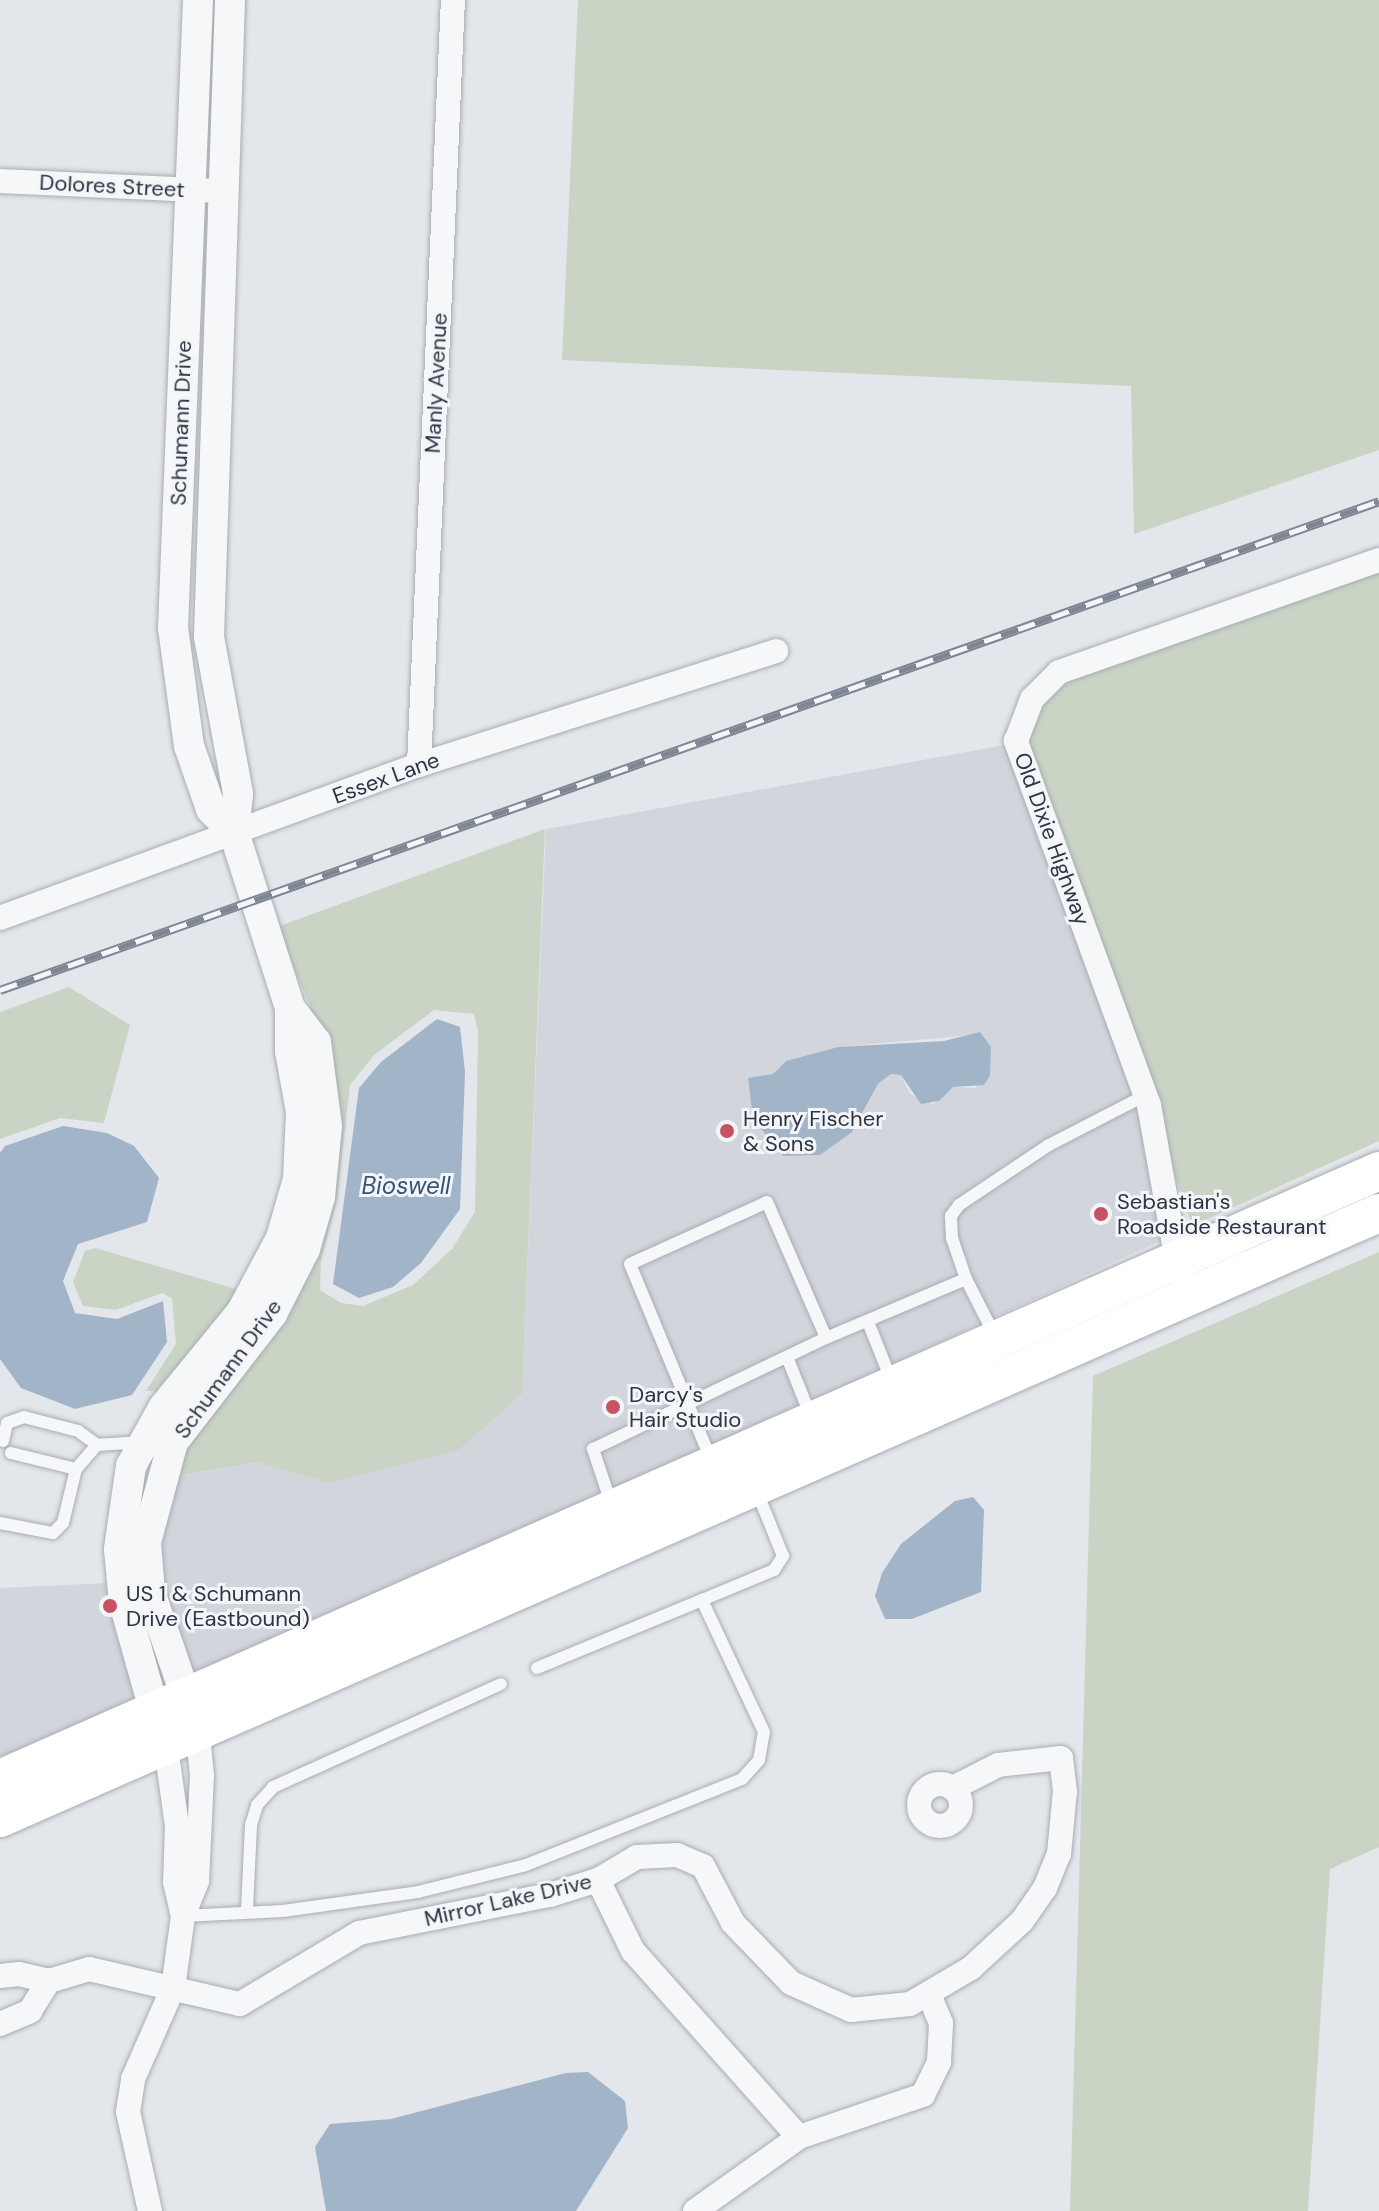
<!DOCTYPE html>
<html>
<head>
<meta charset="utf-8">
<style>
  body { margin:0 }
  #map { position:relative; width:1379px; height:2211px; overflow:hidden; background:#e3e6ea; font-family:"DM Sans",sans-serif }
  div>[style] { position:absolute }
  .built>* { inset:0; background:#d2d5dc }
  .green>* { inset:0; background:#c9d4c5 }
  .water>* { inset:0; background:#a1b4c8 }
  .roads { filter:drop-shadow(0 0 2px #a8adb4) drop-shadow(0 0 2px #a8adb4) }
  .service>* { height:12px; margin:-6px; padding:0 6px; transform-origin:6px; border-radius:6px; background:#f6f7f9 }
  .minor>* { height:24px; margin:-12px; padding:0 12px; transform-origin:12px; border-radius:12px; background:#f6f7f9 }
  .minor>.ring { margin:-12px; padding:0; box-sizing:content-box; background:none; border:24px solid #f6f7f9; border-radius:50% }
  .tertiary>* { height:30px; margin:-15px; padding:0 15px; transform-origin:15px; border-radius:15px; background:#f6f7f9 }
  .primary>* { height:38px; margin:-19px; padding:0 19px; transform-origin:19px; border-radius:19px; background:#fff }
  .rail>* { height:9px; margin-top:-4.5px; transform-origin:0; background:repeating-linear-gradient(90deg,#f3f5f8 0 18px,#7e8693 0 36px); box-sizing:border-box; border-block:2px solid #7e8693 }
  .dots>* { width:22px; height:22px; translate:-50% -50%; box-sizing:border-box; border:4px solid #f3f5f8; border-radius:50% }
  span { translate:-50% -50%; white-space:nowrap; text-align:center; line-height:1.15; -webkit-text-stroke:6px #f3f5f8; paint-order:stroke }
  .street-label { font-size:22px; color:#2c3442 }
  .poi-label { font-size:22px; color:#2c3442 }
  .left { translate:0 -50%; text-align:left }
  .water-label { font-size:24px; color:#395373; font-style:italic }
</style>
</head>
<body>
<div id="map">
  <div class="built">
    <i style="clip-path:polygon(evenodd,1005px 745px,1138px 1108px,1162px 1240px,693px 1456px,192px 1676px,162px 1590px,158px 1543px,173px 1477px,256px 1462px,328px 1483px,522px 1394px,546px 829px,1005px 745px,972px 1035px,976px 1088px,953px 1087px,933px 1104px,910px 1094px,901px 1075px,891px 1074px,878px 1084px,860px 1119px,820px 1155px,783px 1156px,753px 1119px,748px 1079px,773px 1074px,786px 1061px,838px 1047px,972px 1035px)"></i>
    <i style="clip-path:polygon(109px 1583px,139px 1700px,0 1760px,0 1588px)"></i>
  </div>
  <div class="green">
    <i style="clip-path:polygon(578px 0,1379px 0,1379px 450px,1134px 534px,1131px 386px,562px 360px)"></i>
    <i style="clip-path:polygon(1379px 571px,1379px 1141px,1192px 1226px,1028px 741px,1042px 704px,1066px 681px)"></i>
    <i style="clip-path:polygon(evenodd,545px 829px,522px 1394px,458px 1450px,328px 1483px,256px 1462px,173px 1477px,193px 1429px,292px 1300px,314px 1016px,277px 927px,545px 829px,434px 1010px,474px 1014px,478px 1031px,475px 1212px,452px 1249px,413px 1285px,363px 1306px,341px 1303px,320px 1290px,321px 1261px,337px 1200px,350px 1085px,374px 1055px,434px 1010px)"></i>
    <i style="clip-path:polygon(69px 987px,130px 1025px,104px 1123px,60px 1118px,0 1139px,0 1012px)"></i>
    <i style="clip-path:polygon(95px 1248px,243px 1291px,156px 1391px,146px 1391px,176px 1344px,172px 1298px,162px 1293px,116px 1310px,83px 1306px,73px 1282px,85px 1251px)"></i>
    <i style="clip-path:polygon(1379px 1252px,1379px 1847px,1330px 1869px,1308px 2211px,1070px 2211px,1093px 1376px)"></i>
  </div>
  <div class="water">
    <i style="clip-path:polygon(437px 1019px,460px 1027px,465px 1072px,460px 1209px,421px 1263px,393px 1287px,359px 1298px,333px 1284px,359px 1088px,381px 1062px)"></i>
    <i style="clip-path:polygon(980px 1032px,991px 1047px,990px 1076px,984px 1085px,953px 1087px,939px 1101px,921px 1104px,901px 1075px,891px 1074px,878px 1084px,852px 1132px,820px 1155px,783px 1156px,753px 1119px,748px 1078px,773px 1074px,786px 1061px,838px 1047px,944px 1041px)"></i>
    <i style="clip-path:polygon(63px 1126px,107px 1133px,134px 1146px,159px 1178px,147px 1222px,78px 1244px,63px 1281px,75px 1313px,117px 1319px,163px 1301px,167px 1342px,132px 1395px,75px 1409px,21px 1388px,0 1359px,0 1153px,5px 1146px)"></i>
    <i style="clip-path:polygon(973px 1497px,984px 1510px,981px 1592px,912px 1619px,885px 1619px,875px 1596px,882px 1573px,901px 1544px,955px 1501px)"></i>
    <i style="clip-path:polygon(588px 2072px,625px 2101px,628px 2128px,576px 2211px,326px 2211px,315px 2147px,330px 2124px,391px 2119px,566px 2073px)"></i>
  </div>
  <div class="roads">
    <div class="service">
      <i style="left:966px;top:1279px;width:43px;rotate:-108.9deg"></i>
      <i style="left:952px;top:1238px;width:22px;rotate:-93deg"></i>
      <i style="left:951px;top:1216px;width:14px;rotate:-54deg"></i>
      <i style="left:959px;top:1205px;width:108px;rotate:-33.7deg"></i>
      <i style="left:1049px;top:1145px;width:109px;rotate:-27.3deg"></i>
      <i style="left:868px;top:1322px;width:65px;rotate:68.2deg"></i>
      <i style="left:787px;top:1357px;width:65px;rotate:68.2deg"></i>
      <i style="left:3px;top:1441px;width:18px;rotate:-77deg"></i>
      <i style="left:7px;top:1423px;width:18px;rotate:-19deg"></i>
      <i style="left:24px;top:1417px;width:56px;rotate:14.5deg"></i>
      <i style="left:78px;top:1431px;width:24px;rotate:36deg"></i>
      <i style="left:11px;top:1453px;width:67px;rotate:13.8deg"></i>
      <i style="left:712px;top:1462px;width:214px;rotate:-112.5deg"></i>
      <i style="left:630px;top:1264px;width:150px;rotate:-24.3deg"></i>
      <i style="left:767px;top:1202px;width:148px;rotate:66.5deg"></i>
      <i style="left:611px;top:1503px;width:57px;rotate:-108.4deg"></i>
      <i style="left:593px;top:1449px;width:258px;rotate:-25.5deg"></i>
      <i style="left:826px;top:1338px;width:152px;rotate:-22.9deg"></i>
      <i style="left:966px;top:1279px;width:64px;rotate:63deg"></i>
      <i style="left:0;top:1523px;width:54px;rotate:10.7deg"></i>
      <i style="left:53px;top:1533px;width:14px;rotate:-45deg"></i>
      <i style="left:63px;top:1523px;width:56px;rotate:-76.5deg"></i>
      <i style="left:76px;top:1469px;width:32px;rotate:-49deg"></i>
      <i style="left:97px;top:1445px;width:45px;rotate:-3.8deg"></i>
      <i style="left:537px;top:1668px;width:178px;rotate:-22.4deg"></i>
      <i style="left:247px;top:1910px;width:85px;rotate:-87.3deg"></i>
      <i style="left:251px;top:1825px;width:21px;rotate:-73deg"></i>
      <i style="left:257px;top:1805px;width:24px;rotate:-48deg"></i>
      <i style="left:273px;top:1787px;width:250px;rotate:-24.3deg"></i>
      <i style="left:183px;top:1916px;width:100px;rotate:-2.9deg"></i>
      <i style="left:283px;top:1911px;width:136px;rotate:-8deg"></i>
      <i style="left:418px;top:1892px;width:111px;rotate:-14deg"></i>
      <i style="left:526px;top:1865px;width:232px;rotate:-21.7deg"></i>
      <i style="left:742px;top:1779px;width:25px;rotate:-48deg"></i>
      <i style="left:759px;top:1760px;width:28px;rotate:-80deg"></i>
      <i style="left:764px;top:1732px;width:146px;rotate:-115.2deg"></i>
      <i style="left:702px;top:1600px;width:78px;rotate:-22.6deg"></i>
      <i style="left:774px;top:1570px;width:17px;rotate:-57deg"></i>
      <i style="left:783px;top:1556px;width:69px;rotate:-112.1deg"></i>
    </div>
    <div class="minor">
      <i style="left:0;top:181px;width:224px;rotate:2.6deg"></i>
      <i style="left:419px;top:765px;width:766px;rotate:-87.46deg"></i>
      <i style="left:0;top:918px;width:446px;rotate:-20.1deg"></i>
      <i style="left:419px;top:765px;width:375px;rotate:-17.7deg"></i>
      <i style="left:1179px;top:1272px;width:170px;rotate:-100.2deg"></i>
      <i style="left:1149px;top:1105px;width:388px;rotate:-110.1deg"></i>
      <i style="left:1016px;top:741px;width:45px;rotate:-69.1deg"></i>
      <i style="left:1032px;top:699px;width:38px;rotate:-45deg"></i>
      <i style="left:1059px;top:672px;width:339px;rotate:-19.3deg"></i>
      <i style="left:166px;top:1747px;width:80px;rotate:82.1deg"></i>
      <i style="left:177px;top:1826px;width:56px;rotate:92deg"></i>
      <i style="left:175px;top:1882px;width:35px;rotate:77deg"></i>
      <i class="ring" style="left:919px;top:1784px;width:18px;height:18px"></i>
      <i style="left:598px;top:1880px;width:79px;rotate:63.8deg"></i>
      <i style="left:633px;top:1951px;width:249px;rotate:48.3deg"></i>
      <i style="left:0;top:1976px;width:19px;rotate:-6deg"></i>
      <i style="left:19px;top:1974px;width:31px;rotate:13deg"></i>
      <i style="left:49px;top:1981px;width:42px;rotate:-16.7deg"></i>
      <i style="left:89px;top:1969px;width:155px;rotate:13.1deg"></i>
      <i style="left:240px;top:2004px;width:139px;rotate:-30.8deg"></i>
      <i style="left:359px;top:1933px;width:195px;rotate:-11.3deg"></i>
      <i style="left:550px;top:1895px;width:50px;rotate:-17.4deg"></i>
      <i style="left:598px;top:1880px;width:45px;rotate:-30.5deg"></i>
      <i style="left:637px;top:1857px;width:40px;rotate:-2.9deg"></i>
      <i style="left:677px;top:1855px;width:28px;rotate:23deg"></i>
      <i style="left:703px;top:1866px;width:64px;rotate:62.2deg"></i>
      <i style="left:733px;top:1923px;width:83px;rotate:46deg"></i>
      <i style="left:791px;top:1983px;width:66px;rotate:24.2deg"></i>
      <i style="left:851px;top:2010px;width:59px;rotate:-5.8deg"></i>
      <i style="left:910px;top:2004px;width:71px;rotate:-30.5deg"></i>
      <i style="left:971px;top:1968px;width:69px;rotate:-42.7deg"></i>
      <i style="left:1022px;top:1921px;width:40px;rotate:-55.1deg"></i>
      <i style="left:1045px;top:1888px;width:37px;rotate:-68deg"></i>
      <i style="left:1059px;top:1854px;width:63px;rotate:-84.6deg"></i>
      <i style="left:1065px;top:1791px;width:33px;rotate:-97deg"></i>
      <i style="left:1061px;top:1758px;width:63px;rotate:173.7deg"></i>
      <i style="left:998px;top:1765px;width:51px;rotate:152.9deg"></i>
      <i style="left:0;top:2024px;width:33px;rotate:-23deg"></i>
      <i style="left:30px;top:2011px;width:36px;rotate:-58deg"></i>
      <i style="left:150px;top:2211px;width:101px;rotate:-102.5deg"></i>
      <i style="left:128px;top:2112px;width:33px;rotate:-81deg"></i>
      <i style="left:133px;top:2079px;width:99px;rotate:-66.3deg"></i>
      <i style="left:173px;top:1988px;width:73px;rotate:-82.1deg"></i>
      <i style="left:183px;top:1916px;width:38px;rotate:-68deg"></i>
      <i style="left:197px;top:1881px;width:105px;rotate:-87.3deg"></i>
      <i style="left:202px;top:1776px;width:41px;rotate:-95.6deg"></i>
      <i style="left:695px;top:2211px;width:128px;rotate:-35.4deg"></i>
      <i style="left:799px;top:2137px;width:131px;rotate:-18.7deg"></i>
      <i style="left:923px;top:2095px;width:37px;rotate:-64deg"></i>
      <i style="left:939px;top:2062px;width:39px;rotate:-87deg"></i>
      <i style="left:941px;top:2023px;width:28px;rotate:-113deg"></i>
    </div>
    <div class="tertiary">
      <i style="left:230px;top:0;width:637px;rotate:91.89deg"></i>
      <i style="left:209px;top:637px;width:160px;rotate:79.5deg"></i>
      <i style="left:238px;top:794px;width:39px;rotate:96deg"></i>
      <i style="left:193px;top:1717px;width:132px;rotate:-109deg"></i>
      <i style="left:150px;top:1592px;width:50px;rotate:-94.6deg"></i>
      <i style="left:146px;top:1542px;width:104px;rotate:-74.9deg"></i>
      <i style="left:173px;top:1442px;width:162px;rotate:-52.3deg"></i>
      <i style="left:272px;top:1314px;width:73px;rotate:-63.1deg"></i>
      <i style="left:305px;top:1249px;width:54px;rotate:-73.9deg"></i>
      <i style="left:320px;top:1197px;width:71px;rotate:-84.4deg"></i>
      <i style="left:327px;top:1126px;width:85px;rotate:-97.5deg"></i>
      <i style="left:316px;top:1042px;width:43px;rotate:-127.4deg"></i>
      <i style="left:160px;top:1731px;width:133px;rotate:-105.7deg"></i>
      <i style="left:124px;top:1603px;width:54px;rotate:-95.3deg"></i>
      <i style="left:119px;top:1549px;width:84px;rotate:-81.8deg"></i>
      <i style="left:131px;top:1466px;width:66px;rotate:-61.1deg"></i>
      <i style="left:163px;top:1408px;width:125px;rotate:-50.8deg"></i>
      <i style="left:242px;top:1311px;width:83px;rotate:-61.9deg"></i>
      <i style="left:281px;top:1238px;width:61px;rotate:-73.9deg"></i>
      <i style="left:298px;top:1179px;width:67px;rotate:-87.4deg"></i>
      <i style="left:301px;top:1112px;width:62px;rotate:-100.2deg"></i>
      <i style="left:290px;top:1051px;width:43px;rotate:-90deg"></i>
      <i style="left:290px;top:1008px;width:184px;rotate:-107.7deg"></i>
      <i style="left:234px;top:833px;width:33px;rotate:-134deg"></i>
      <i style="left:211px;top:809px;width:67px;rotate:-109.2deg"></i>
      <i style="left:189px;top:746px;width:119px;rotate:-97.7deg"></i>
      <i style="left:173px;top:628px;width:628px;rotate:-87.72deg"></i>
    </div>
    <div class="primary">
      <i style="left:0;top:1779px;width:1507px;rotate:-23.79deg"></i>
      <i style="left:0;top:1818px;width:1506px;rotate:-23.69deg"></i>
    </div>
  </div>
  <div class="rail">
    <i style="left:0;top:990px;width:1463px;rotate:-19.52deg"></i>
  </div>
  <div class="dots">
    <i style="left:727px;top:1131px;background:#c65263"></i>
    <i style="left:1101px;top:1214px;background:#c65263"></i>
    <i style="left:613px;top:1407px;background:#c65263"></i>
    <i style="left:110px;top:1606px;background:#c65263"></i>
  </div>
  <div class="street-label">
    <span style="left:112px;top:186px;rotate:3deg">Dolores Street</span>
    <span style="left:436px;top:383px;rotate:-87deg">Manly Avenue</span>
    <span style="left:181px;top:423px;rotate:-88deg">Schumann Drive</span>
    <span style="left:386px;top:778px;rotate:-20deg">Essex Lane</span>
    <span style="left:1052px;top:839px;rotate:70deg">Old Dixie Highway</span>
    <span style="left:228px;top:1369px;rotate:-54deg">Schumann Drive</span>
    <span style="left:508px;top:1900px;rotate:-13deg">Mirror Lake Drive</span>
  </div>
  <div class="poi-label">
    <span class="left" style="left:743px;top:1131px">Henry Fischer<br>&amp; Sons</span>
    <span class="left" style="left:1117px;top:1214px">Sebastian's<br>Roadside Restaurant</span>
    <span class="left" style="left:629px;top:1407px">Darcy's<br>Hair Studio</span>
    <span class="left" style="left:126px;top:1606px">US 1 &amp; Schumann<br>Drive (Eastbound)</span>
  </div>
  <div class="water-label">
    <span style="left:406px;top:1186px">Bioswell</span>
  </div>
</div>
</body>
</html>
